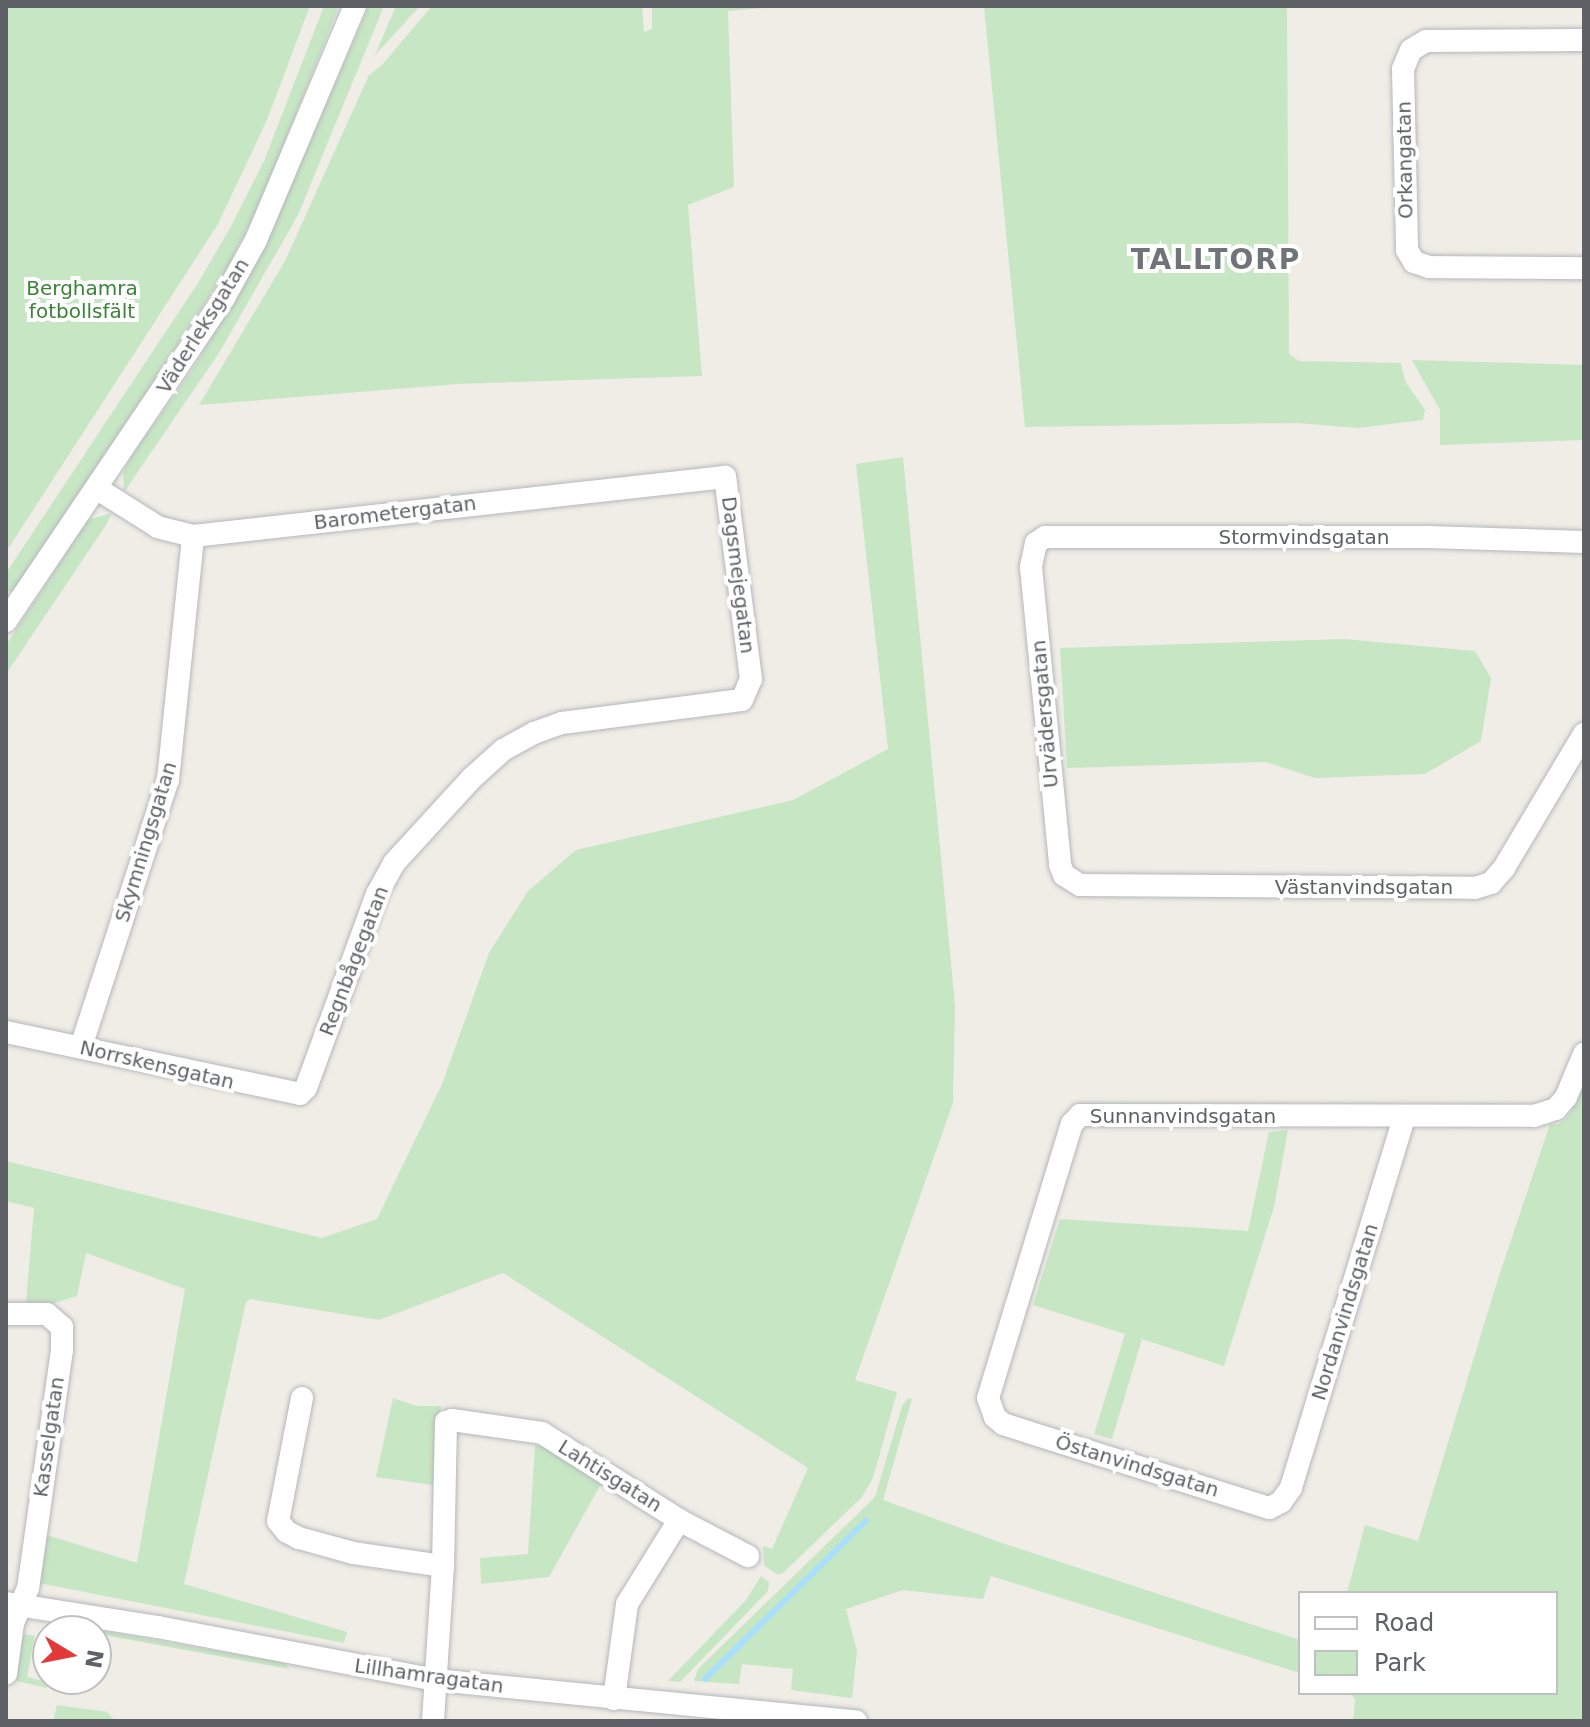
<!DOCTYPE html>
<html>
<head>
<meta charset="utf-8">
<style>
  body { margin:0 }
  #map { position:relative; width:1590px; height:1727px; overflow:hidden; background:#f0ede7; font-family:"DejaVu Sans",sans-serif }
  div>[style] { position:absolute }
  .green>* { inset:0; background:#c7e6c4 }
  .stream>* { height:6px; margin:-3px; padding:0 3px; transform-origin:3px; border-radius:3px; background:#aadffc }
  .roads { filter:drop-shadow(0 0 2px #b4b7bb) drop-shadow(0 0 2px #b4b7bb) }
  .minor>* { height:22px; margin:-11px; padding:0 11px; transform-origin:11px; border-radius:11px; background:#fff }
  span { translate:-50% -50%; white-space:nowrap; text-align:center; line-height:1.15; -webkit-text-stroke:8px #fff; paint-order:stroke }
  .street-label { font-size:20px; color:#5e6266 }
  .park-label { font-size:20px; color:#3b8338 }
  .district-label { font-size:28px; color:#6f7478; font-weight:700; letter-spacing:2px }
  .frame { position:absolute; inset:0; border:8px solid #5e6266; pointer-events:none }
  .legend { position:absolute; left:1298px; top:1591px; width:260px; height:104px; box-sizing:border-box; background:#fff; border:2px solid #bfc0c2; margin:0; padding:10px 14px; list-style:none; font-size:24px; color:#5e6266 }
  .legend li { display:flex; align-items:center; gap:16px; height:40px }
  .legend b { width:40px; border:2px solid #bfc0c2 }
  .north { position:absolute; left:32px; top:1615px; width:80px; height:80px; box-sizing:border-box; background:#fff; border:2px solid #bfc0c2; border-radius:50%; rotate:100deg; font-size:22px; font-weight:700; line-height:32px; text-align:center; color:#5e6266 }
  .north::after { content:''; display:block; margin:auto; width:28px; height:36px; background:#e33939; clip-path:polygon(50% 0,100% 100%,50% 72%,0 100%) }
</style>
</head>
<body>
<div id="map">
  <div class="green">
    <i style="clip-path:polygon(6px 6px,310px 6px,267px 120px,218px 224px,6px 552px)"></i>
    <i style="clip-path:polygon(324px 6px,339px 6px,259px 206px,225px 272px,14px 593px,6px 590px,6px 573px,198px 283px,230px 228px,264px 161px)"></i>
    <i style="clip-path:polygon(369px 6px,384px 6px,298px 215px,219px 353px,124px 492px,123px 473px,132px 455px,191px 372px,259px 258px)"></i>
    <i style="clip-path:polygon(396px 6px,420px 6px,375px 55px)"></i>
    <i style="clip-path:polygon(432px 6px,642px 6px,644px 32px,652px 29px,652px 6px,788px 6px,728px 11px,734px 187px,688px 205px,702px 376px,458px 384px,199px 405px,285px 261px,369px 75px,381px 66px)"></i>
    <i style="clip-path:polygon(984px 6px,1287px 6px,1289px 354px,1299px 361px,1401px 363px,1405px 381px,1425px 410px,1423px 420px,1359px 428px,1297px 423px,1025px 427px)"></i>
    <i style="clip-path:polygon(1412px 360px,1584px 365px,1584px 440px,1440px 445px,1440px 410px)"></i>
    <i style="clip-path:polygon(903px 457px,955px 1005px,953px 1103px,855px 1380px,897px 1392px,873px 1478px,862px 1497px,782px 1574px,776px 1574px,764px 1565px,763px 1546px,772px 1549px,808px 1468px,503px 1273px,379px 1320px,250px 1299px,246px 1302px,184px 1584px,347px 1632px,344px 1643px,39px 1583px,47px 1535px,137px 1563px,185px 1289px,86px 1253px,77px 1296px,51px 1304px,26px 1302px,34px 1208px,6px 1201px,6px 1161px,322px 1238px,377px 1219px,442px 1084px,489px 953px,528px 891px,576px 850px,793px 800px,888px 749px,856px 464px)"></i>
    <i style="clip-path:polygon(112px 513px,106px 525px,6px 674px,6px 645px,88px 520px)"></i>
    <i style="clip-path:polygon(1344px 639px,1475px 651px,1491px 678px,1481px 741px,1425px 774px,1315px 778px,1266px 762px,1067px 768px,1060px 648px)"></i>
    <i style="clip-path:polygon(1584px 1083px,1584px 1721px,1353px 1721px,1355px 1698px,1348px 1693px,1556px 1693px,1556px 1593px,1347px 1593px,1365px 1525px,1418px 1541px,1497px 1282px,1550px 1124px,1559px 1124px,1569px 1116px)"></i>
    <i style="clip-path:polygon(1288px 1130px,1274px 1207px,1224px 1366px,1142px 1339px,1112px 1439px,1094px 1434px,1125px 1334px,1033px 1305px,1060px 1219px,1248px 1231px,1269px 1132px)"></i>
    <i style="clip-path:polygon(393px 1398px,417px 1406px,442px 1406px,434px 1426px,437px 1466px,433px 1485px,376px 1477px)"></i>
    <i style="clip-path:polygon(908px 1398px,912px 1399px,883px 1500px,1002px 1543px,1300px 1640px,1300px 1673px,991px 1576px,983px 1599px,903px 1590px,846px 1609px,857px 1651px,852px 1698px,791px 1690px,793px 1669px,742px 1664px,739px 1684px,694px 1681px,698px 1669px,875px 1497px,902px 1406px)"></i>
    <i style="clip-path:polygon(535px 1446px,543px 1446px,601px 1484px,549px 1577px,481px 1584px,480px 1558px,528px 1554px)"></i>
    <i style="clip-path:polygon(761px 1576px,769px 1582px,768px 1591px,680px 1682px,668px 1681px,746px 1600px)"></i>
    <i style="clip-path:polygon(52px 1622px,285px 1663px,289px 1669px,60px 1627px)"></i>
    <i style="clip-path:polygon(23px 1634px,35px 1636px,27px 1677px,48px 1682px,47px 1688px,16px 1681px)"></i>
    <i style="clip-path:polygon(57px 1705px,107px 1712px,115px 1721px,53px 1721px)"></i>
  </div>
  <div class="stream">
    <i style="left:705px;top:1679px;width:226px;rotate:-44.5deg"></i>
  </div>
  <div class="roads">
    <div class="minor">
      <i style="left:1584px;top:40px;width:158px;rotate:179.6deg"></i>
      <i style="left:1426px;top:41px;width:17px;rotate:149deg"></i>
      <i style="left:1411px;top:50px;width:21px;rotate:113deg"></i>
      <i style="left:1403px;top:69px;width:181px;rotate:88.7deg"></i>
      <i style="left:1407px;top:250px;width:14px;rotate:60deg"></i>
      <i style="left:1414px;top:262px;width:16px;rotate:18deg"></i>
      <i style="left:1429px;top:267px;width:155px;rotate:0.4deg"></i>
      <i style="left:1584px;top:542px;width:156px;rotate:-178.2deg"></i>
      <i style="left:1428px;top:537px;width:383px;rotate:180deg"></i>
      <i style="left:1045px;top:537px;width:11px;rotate:146deg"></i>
      <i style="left:1036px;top:543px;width:25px;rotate:102deg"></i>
      <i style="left:1031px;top:567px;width:299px;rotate:84.4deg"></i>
      <i style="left:1060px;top:865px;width:11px;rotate:68deg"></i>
      <i style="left:1064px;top:875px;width:19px;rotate:32deg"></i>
      <i style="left:1080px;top:885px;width:395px;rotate:0.4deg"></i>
      <i style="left:1475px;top:888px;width:17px;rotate:-17deg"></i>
      <i style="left:1491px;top:883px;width:20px;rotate:-49deg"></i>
      <i style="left:1504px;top:868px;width:156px;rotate:-59.2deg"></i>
      <i style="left:6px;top:621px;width:390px;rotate:-56deg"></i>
      <i style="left:224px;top:298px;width:66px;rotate:-61.1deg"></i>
      <i style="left:256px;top:240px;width:254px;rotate:-67.1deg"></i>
      <i style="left:6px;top:1032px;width:300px;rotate:11.9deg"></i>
      <i style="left:300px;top:1094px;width:8px;rotate:-45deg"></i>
      <i style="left:306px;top:1088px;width:207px;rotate:-69.9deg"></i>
      <i style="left:377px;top:894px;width:35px;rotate:-61deg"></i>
      <i style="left:394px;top:863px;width:115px;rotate:-47.5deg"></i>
      <i style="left:472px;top:778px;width:42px;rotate:-42.1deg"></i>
      <i style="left:503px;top:750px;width:35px;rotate:-29deg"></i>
      <i style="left:534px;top:733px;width:30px;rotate:-20deg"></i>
      <i style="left:562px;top:723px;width:181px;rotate:-7.3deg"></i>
      <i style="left:742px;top:700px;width:23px;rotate:-67deg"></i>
      <i style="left:751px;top:679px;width:204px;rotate:-97.3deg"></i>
      <i style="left:725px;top:477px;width:535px;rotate:173.67deg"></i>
      <i style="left:193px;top:536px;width:36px;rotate:-166deg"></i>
      <i style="left:158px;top:527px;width:73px;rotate:-147.8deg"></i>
      <i style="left:81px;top:1047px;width:281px;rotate:-72deg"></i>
      <i style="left:168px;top:780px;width:245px;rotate:-84.1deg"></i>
      <i style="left:1404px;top:1118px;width:387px;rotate:107deg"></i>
      <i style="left:1291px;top:1488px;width:17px;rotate:126deg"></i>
      <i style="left:1281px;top:1502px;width:13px;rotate:153deg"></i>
      <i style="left:1269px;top:1508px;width:253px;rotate:-162.5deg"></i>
      <i style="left:1028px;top:1432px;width:26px;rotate:-162deg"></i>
      <i style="left:1003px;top:1424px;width:11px;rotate:-139deg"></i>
      <i style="left:995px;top:1417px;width:20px;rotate:-110deg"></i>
      <i style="left:988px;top:1398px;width:287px;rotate:-73deg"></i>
      <i style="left:1072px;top:1124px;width:12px;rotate:-48deg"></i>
      <i style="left:1080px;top:1115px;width:454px;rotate:0.1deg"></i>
      <i style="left:1534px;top:1116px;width:23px;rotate:-18deg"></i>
      <i style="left:1556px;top:1109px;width:16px;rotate:-50deg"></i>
      <i style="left:1566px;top:1097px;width:47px;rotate:-67.3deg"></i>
      <i style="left:6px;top:1314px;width:41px"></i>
      <i style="left:47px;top:1314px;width:20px;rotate:41deg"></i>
      <i style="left:62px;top:1327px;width:23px;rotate:90deg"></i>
      <i style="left:62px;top:1350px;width:240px;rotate:98.1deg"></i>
      <i style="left:28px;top:1588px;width:38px;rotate:113deg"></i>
      <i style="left:13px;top:1623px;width:51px;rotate:97.8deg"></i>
      <i style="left:302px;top:1398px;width:125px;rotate:101deg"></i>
      <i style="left:278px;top:1521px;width:14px;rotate:51deg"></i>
      <i style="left:287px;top:1532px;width:13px;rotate:27deg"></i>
      <i style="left:299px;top:1538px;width:56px;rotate:15.5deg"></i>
      <i style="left:353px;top:1553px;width:91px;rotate:8.2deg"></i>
      <i style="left:443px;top:1566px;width:155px;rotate:93.7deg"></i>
      <i style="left:443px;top:1566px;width:144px;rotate:-88.8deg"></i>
      <i style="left:446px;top:1422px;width:6px;rotate:-18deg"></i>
      <i style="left:452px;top:1420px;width:91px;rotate:8.2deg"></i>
      <i style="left:542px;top:1433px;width:162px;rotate:32.4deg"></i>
      <i style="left:679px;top:1520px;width:78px;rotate:27.6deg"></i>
      <i style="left:6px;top:1603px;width:154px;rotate:9deg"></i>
      <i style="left:158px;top:1627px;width:282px;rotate:10.8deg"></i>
      <i style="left:435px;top:1680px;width:423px;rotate:5.6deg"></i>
      <i style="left:614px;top:1699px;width:96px;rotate:-82.2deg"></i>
      <i style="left:627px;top:1604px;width:99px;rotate:-58.2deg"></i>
    </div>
  </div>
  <div class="street-label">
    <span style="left:1405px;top:160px;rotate:-91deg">Orkangatan</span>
    <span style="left:203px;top:326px;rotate:-58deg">Väderleksgatan</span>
    <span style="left:395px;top:513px;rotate:-7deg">Barometergatan</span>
    <span style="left:1304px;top:537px">Stormvindsgatan</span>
    <span style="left:738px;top:575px;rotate:83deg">Dagsmejegatan</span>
    <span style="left:1045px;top:714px;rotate:-95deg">Urvädersgatan</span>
    <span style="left:146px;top:842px;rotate:-73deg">Skymningsgatan</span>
    <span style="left:1364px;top:887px">Västanvindsgatan</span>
    <span style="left:354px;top:961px;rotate:-69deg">Regnbågegatan</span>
    <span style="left:157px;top:1065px;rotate:13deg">Norrskensgatan</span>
    <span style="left:1183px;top:1116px">Sunnanvindsgatan</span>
    <span style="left:1345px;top:1312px;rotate:-73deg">Nordanvindsgatan</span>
    <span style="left:49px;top:1437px;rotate:-82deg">Kasselgatan</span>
    <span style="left:1137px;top:1466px;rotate:17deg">Östanvindsgatan</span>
    <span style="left:610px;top:1476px;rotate:32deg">Lahtisgatan</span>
    <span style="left:429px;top:1676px;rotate:8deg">Lillhamragatan</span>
  </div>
  <div class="park-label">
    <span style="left:82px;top:300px">Berghamra<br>fotbollsfält</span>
  </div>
  <div class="district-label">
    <span style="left:1216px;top:260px">TALLTORP</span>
  </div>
  <div class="frame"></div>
  <ul class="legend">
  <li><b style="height:10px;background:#fff"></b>Road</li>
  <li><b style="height:22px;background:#c7e6c4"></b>Park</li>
  </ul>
  <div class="north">N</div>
</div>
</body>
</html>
